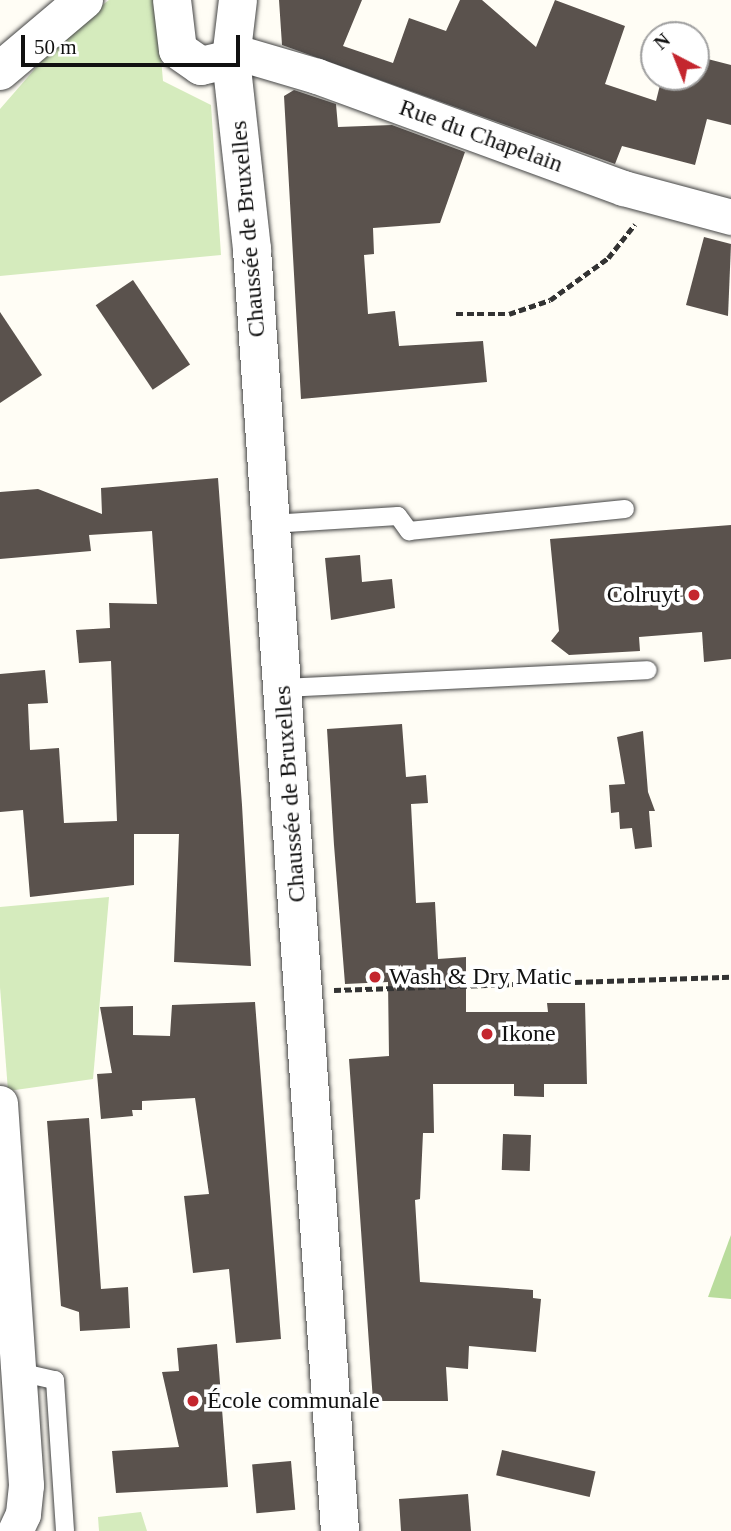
<!DOCTYPE html>
<html>
<head>
<meta charset="utf-8">
<style>
  body { margin:0 }
  #map { position:relative; width:731px; height:1531px; overflow:hidden; background:#fffdf5; font-family:"Times New Roman",serif }
  div>[style] { position:absolute }
  .green>* { inset:0; background:#d5ebbd }
  .forest>* { inset:0; background:#b9dc9c }
  .building>* { inset:0; background:#5a524d; transform-origin:0 0 }
  .path>* { height:4.5px; margin-top:-2.25px; transform-origin:0; background:repeating-linear-gradient(90deg,#333 0 7px,transparent 0 10.5px) }
  .roads { filter:drop-shadow(0 0 2px #444) drop-shadow(0 0 2px #444) }
  .service>* { height:18px; margin:-9px; padding:0 9px; transform-origin:9px; border-radius:9px; background:#fff }
  .minor>* { height:35px; margin:-17.5px; padding:0 17.5px; transform-origin:17.5px; border-radius:17.5px; background:#fff }
  .tertiary>* { height:38px; margin:-19px; padding:0 19px; transform-origin:19px; border-radius:19px; background:#fff }
  .dots>* { width:19px; height:19px; translate:-50% -50%; box-sizing:border-box; border:4px solid #fff; border-radius:50% }
  span { translate:-50% -50%; white-space:nowrap; text-align:center; line-height:1.15; -webkit-text-stroke:7px #fff; paint-order:stroke }
  .street-label { font-size:24px; color:#111 }
  .poi-label { font-size:24px; color:#111 }
  .right { translate:-100% -50%; text-align:right }
  .left { translate:0 -50%; text-align:left }
  .north { position:absolute; left:640px; top:21px; width:70px; height:70px; box-sizing:border-box; background:#fff; border:2px solid #a0a0a0; border-radius:50%; rotate:318deg; font-size:19px; font-weight:700; line-height:28px; text-align:center; color:#111 }
  .north::after { content:''; display:block; margin:auto; width:24px; height:32px; background:#c4262e; clip-path:polygon(50% 0,100% 100%,50% 72%,0 100%) }
  .scale { position:absolute; left:21px; top:35px; width:219px; height:32px; box-sizing:border-box; border:4px solid #111; border-top:0; padding-left:9px; font-size:21px; line-height:24px; white-space:nowrap; color:#111; -webkit-text-stroke:5px #fff; paint-order:stroke }
</style>
</head>
<body>
<div id="map">
  <div class="green">
    <i style="clip-path:polygon(109px 0,156px 0,163px 81px,211px 105px,221px 255px,0 276px,0 109px,67px 32px)"></i>
    <i style="clip-path:polygon(109px 897px,93px 1079px,8px 1091px,0 987px,0 907px)"></i>
    <i style="clip-path:polygon(141px 1512px,147px 1531px,99px 1531px,98px 1517px)"></i>
  </div>
  <div class="forest">
    <i style="clip-path:polygon(731px 1235px,731px 1299px,708px 1297px)"></i>
  </div>
  <div class="building">
    <i style="clip-path:polygon(279px 0,362px 0,343px 46px,393px 63px,409px 18px,446px 31px,460px 0,482px 0,536px 47px,555px 0,625px 26px,605px 84px,656px 101px,662px 77px,696px 77px,696px 56px,731px 65px,731px 125px,707px 119px,695px 165px,622px 146px,615px 164px,282px 45px)"></i>
    <i style="clip-path:polygon(294px 90px,336px 104px,338px 127px,392px 125px,465px 152px,440px 223px,373px 228px,374px 254px,364px 255px,368px 314px,395px 311px,399px 346px,483px 341px,487px 382px,301px 399px,284px 96px)"></i>
    <i style="clip-path:polygon(704px 237px,731px 244px,728px 316px,686px 305px)"></i>
    <i style="left:133px;top:280px;width:102px;height:45px;rotate:56deg"></i>
    <i style="clip-path:polygon(0 312px,42px 375px,0 403px)"></i>
    <i style="clip-path:polygon(218px 478px,242px 805px,251px 966px,174px 962px,179px 834px,134px 834px,134px 885px,30px 897px,23px 810px,0 812px,0 674px,45px 670px,48px 703px,28px 704px,30px 750px,59px 748px,64px 823px,117px 821px,111px 661px,79px 663px,76px 630px,110px 628px,109px 603px,157px 604px,152px 531px,89px 535px,91px 551px,0 559px,0 492px,38px 489px,102px 514px,101px 488px)"></i>
    <i style="clip-path:polygon(731px 525px,731px 659px,704px 662px,702px 632px,639px 637px,640px 651px,569px 655px,551px 641px,559px 631px,550px 539px)"></i>
    <i style="clip-path:polygon(360px 555px,362px 582px,392px 579px,395px 608px,331px 620px,325px 558px)"></i>
    <i style="clip-path:polygon(402px 724px,406px 777px,426px 775px,428px 803px,411px 804px,416px 903px,435px 902px,438px 959px,466px 957px,466px 1012px,548px 1012px,547px 1003px,585px 1003px,587px 1084px,544px 1084px,544px 1097px,514px 1096px,514px 1084px,433px 1084px,434px 1133px,423px 1133px,420px 1199px,415px 1200px,420px 1282px,533px 1290px,533px 1298px,541px 1299px,536px 1352px,469px 1346px,468px 1369px,446px 1367px,448px 1401px,373px 1401px,349px 1059px,389px 1056px,388px 982px,345px 984px,334px 845px,327px 729px)"></i>
    <i style="clip-path:polygon(643px 731px,648px 792px,655px 811px,649px 811px,652px 847px,635px 849px,632px 828px,620px 829px,619px 812px,611px 813px,609px 785px,625px 784px,617px 737px)"></i>
    <i style="clip-path:polygon(255px 1002px,281px 1339px,236px 1343px,229px 1269px,193px 1273px,184px 1196px,209px 1194px,195px 1098px,142px 1101px,142px 1110px,132px 1110px,133px 1116px,101px 1119px,97px 1074px,112px 1073px,100px 1007px,133px 1006px,133px 1035px,170px 1036px,172px 1005px)"></i>
    <i style="clip-path:polygon(89px 1118px,101px 1289px,128px 1287px,130px 1328px,80px 1331px,79px 1312px,61px 1306px,47px 1121px)"></i>
    <i style="left:503px;top:1134px;width:28px;height:36px;rotate:2deg"></i>
    <i style="clip-path:polygon(217px 1344px,228px 1487px,116px 1493px,112px 1451px,179px 1447px,162px 1372px,179px 1371px,177px 1348px)"></i>
    <i style="left:502px;top:1450px;width:96px;height:26px;rotate:13deg"></i>
    <i style="left:291px;top:1461px;width:49px;height:39px;rotate:85deg"></i>
    <i style="clip-path:polygon(468px 1494px,471px 1531px,401px 1531px,399px 1499px)"></i>
  </div>
  <div class="path">
    <i style="left:456px;top:314px;width:53px"></i>
    <i style="left:509px;top:314px;width:43px;rotate:-18.9deg"></i>
    <i style="left:550px;top:300px;width:72px;rotate:-35.9deg"></i>
    <i style="left:608px;top:258px;width:43px;rotate:-51.5deg"></i>
    <i style="left:334px;top:990px;width:397px;rotate:-1.9deg"></i>
  </div>
  <div class="roads">
    <div class="service">
      <i style="left:271px;top:524px;width:127px;rotate:-3.6deg"></i>
      <i style="left:398px;top:516px;width:19px;rotate:54deg"></i>
      <i style="left:409px;top:531px;width:217px;rotate:-5.8deg"></i>
      <i style="left:282px;top:688px;width:366px;rotate:-2.8deg"></i>
      <i style="left:19px;top:1372px;width:37px;rotate:13deg"></i>
      <i style="left:55px;top:1380px;width:151px;rotate:86.2deg"></i>
    </div>
    <div class="minor">
      <i style="left:232px;top:51px;width:89px;rotate:16.4deg"></i>
      <i style="left:317px;top:76px;width:326px;rotate:20.1deg"></i>
      <i style="left:623px;top:188px;width:112px;rotate:15deg"></i>
      <i style="left:0;top:1103px;width:383px;rotate:86.1deg"></i>
      <i style="left:26px;top:1485px;width:29px;rotate:96deg"></i>
      <i style="left:23px;top:1514px;width:19px;rotate:115deg"></i>
    </div>
    <div class="tertiary">
      <i style="left:172px;top:0;width:50px;rotate:83.2deg"></i>
      <i style="left:178px;top:50px;width:28px;rotate:35deg"></i>
      <i style="left:201px;top:66px;width:31px;rotate:-13deg"></i>
      <i style="left:238px;top:0;width:59px;rotate:96.8deg"></i>
      <i style="left:231px;top:59px;width:192px;rotate:83.7deg"></i>
      <i style="left:252px;top:250px;width:1284px;rotate:86.07deg"></i>
      <i style="left:0;top:71px;width:110px;rotate:-40.2deg"></i>
    </div>
  </div>
  <div class="dots">
    <i style="left:694px;top:595px;background:#c4262e"></i>
    <i style="left:375px;top:977px;background:#c4262e"></i>
    <i style="left:487px;top:1034px;background:#c4262e"></i>
    <i style="left:193px;top:1401px;background:#c4262e"></i>
  </div>
  <div class="street-label">
    <span style="left:481px;top:136px;rotate:20deg">Rue du Chapelain</span>
    <span style="left:248px;top:229px;rotate:-95deg">Chaussée de Bruxelles</span>
    <span style="left:290px;top:794px;rotate:-94deg">Chaussée de Bruxelles</span>
  </div>
  <div class="poi-label">
    <span class="right" style="left:680px;top:595px">Colruyt</span>
    <span class="left" style="left:389px;top:977px">Wash &amp; Dry Matic</span>
    <span class="left" style="left:501px;top:1034px">Ikone</span>
    <span class="left" style="left:207px;top:1401px">École communale</span>
  </div>
  <div class="north">N</div>
  <div class="scale">50 m</div>
</div>
</body>
</html>
